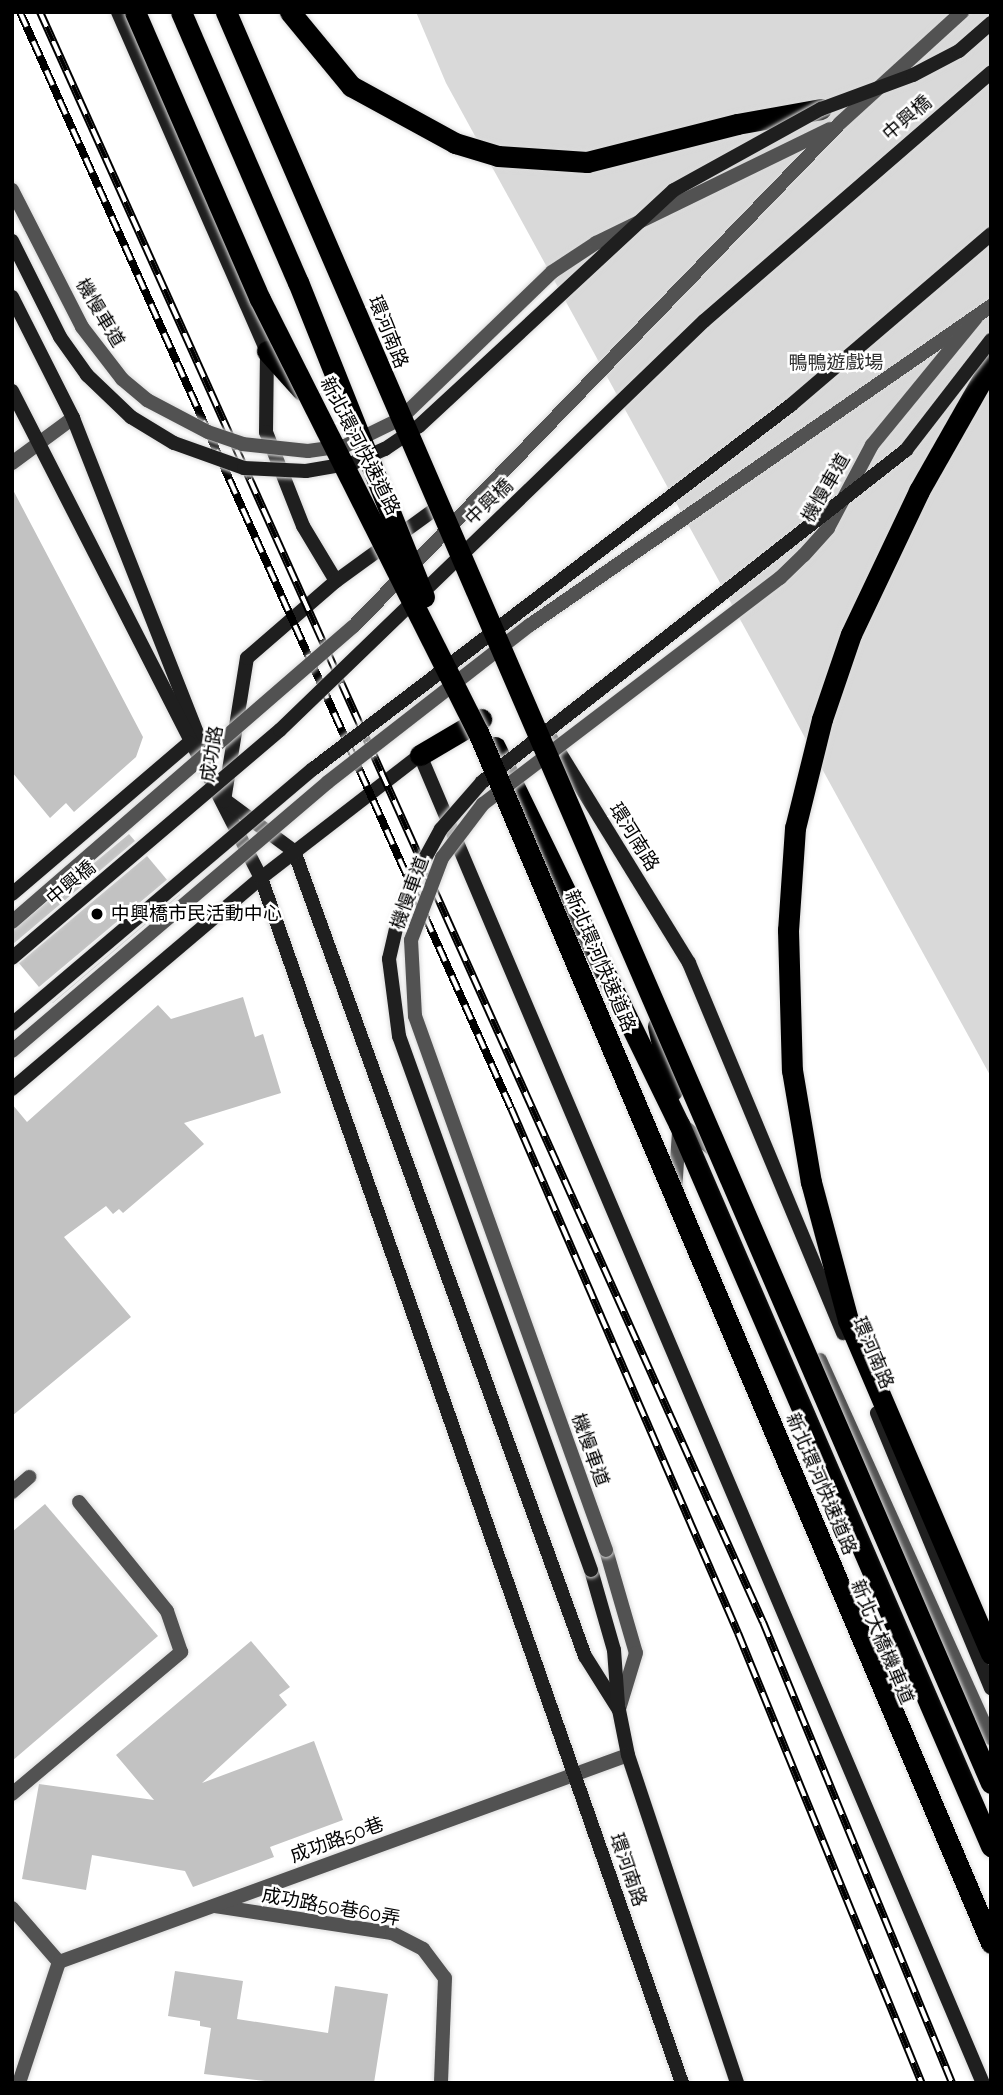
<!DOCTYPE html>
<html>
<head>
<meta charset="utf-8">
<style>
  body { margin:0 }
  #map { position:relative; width:1003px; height:2095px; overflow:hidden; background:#fff; font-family:Raleway,"Noto Sans TC",sans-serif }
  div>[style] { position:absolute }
  .green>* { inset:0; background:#d9d9d9 }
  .building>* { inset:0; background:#c2c2c2; transform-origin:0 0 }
  .roads { filter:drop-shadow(0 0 2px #dbdbdb) drop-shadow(0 0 2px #dbdbdb) }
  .lane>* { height:14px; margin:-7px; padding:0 7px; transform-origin:7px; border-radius:7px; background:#525252 }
  .street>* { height:14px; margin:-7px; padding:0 7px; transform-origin:7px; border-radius:7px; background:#525252 }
  .secondary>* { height:14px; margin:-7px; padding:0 7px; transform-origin:7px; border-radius:7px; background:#1f1f1f }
  .highway>* { height:21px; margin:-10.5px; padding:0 10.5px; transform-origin:10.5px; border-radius:10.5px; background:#000 }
  .rail>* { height:8px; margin-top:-4px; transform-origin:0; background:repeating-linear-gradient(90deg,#fff 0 16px,#000 0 32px); box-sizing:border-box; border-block:2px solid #000 }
  .bridges { filter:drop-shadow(0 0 2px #dbdbdb) drop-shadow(0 0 2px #dbdbdb) }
  .lane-bridge>* { height:14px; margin:-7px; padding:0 7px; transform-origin:7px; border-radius:7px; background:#525252 }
  .secondary-bridge>* { height:14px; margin:-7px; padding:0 7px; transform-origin:7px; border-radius:7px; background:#1f1f1f }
  .highway-bridge>* { height:21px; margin:-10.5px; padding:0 10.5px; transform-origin:10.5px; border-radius:10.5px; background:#000 }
  .dots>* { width:19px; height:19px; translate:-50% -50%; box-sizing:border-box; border:4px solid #fff; border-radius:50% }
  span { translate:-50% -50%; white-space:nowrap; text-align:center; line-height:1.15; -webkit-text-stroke:5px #fff; paint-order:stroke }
  .street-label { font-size:19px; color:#000 }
  .park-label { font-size:19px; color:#303030 }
  .poi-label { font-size:19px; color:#000 }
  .left { translate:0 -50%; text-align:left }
  .frame { position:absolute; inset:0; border:14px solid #000; pointer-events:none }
</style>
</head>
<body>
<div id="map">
  <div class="green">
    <i style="clip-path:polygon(416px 12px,991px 12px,991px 1077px,446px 83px)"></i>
  </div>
  <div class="building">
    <i style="clip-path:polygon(12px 488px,143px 737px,136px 757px,74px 812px,66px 803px,50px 818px,12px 772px)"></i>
    <i style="clip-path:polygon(129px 834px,135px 841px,12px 945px,12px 931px)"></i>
    <i style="left:147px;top:856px;width:31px;height:167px;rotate:50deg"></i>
    <i style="clip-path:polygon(180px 894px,180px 895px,53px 1003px,52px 1003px)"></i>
    <i style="clip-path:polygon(243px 997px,255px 1037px,263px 1034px,281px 1093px,184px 1123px,204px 1144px,123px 1213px,119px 1209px,113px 1214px,106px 1206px,64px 1237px,131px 1317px,12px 1416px,12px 1104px,27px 1122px,158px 1005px,171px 1019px)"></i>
    <i style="clip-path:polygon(45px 1504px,158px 1636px,12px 1761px,12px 1532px)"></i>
    <i style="clip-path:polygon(251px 1641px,290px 1687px,279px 1695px,287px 1705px,202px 1783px,314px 1741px,343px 1820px,270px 1847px,274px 1857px,193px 1887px,185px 1871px,92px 1855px,86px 1890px,22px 1879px,39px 1784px,154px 1800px,116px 1755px)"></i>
    <i style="clip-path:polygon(175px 1971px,243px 1981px,237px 2019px,328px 2033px,335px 1986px,388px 1994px,374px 2083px,283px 2083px,204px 2074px,211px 2028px,200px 2026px,200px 2021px,168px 2016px)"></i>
  </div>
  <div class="roads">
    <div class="lane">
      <i style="left:606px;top:1550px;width:107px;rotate:73.8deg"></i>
      <i style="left:636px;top:1653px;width:59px;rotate:106.9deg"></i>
    </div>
    <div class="street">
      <i style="left:12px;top:463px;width:76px;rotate:-36.4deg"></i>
      <i style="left:681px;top:1124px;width:46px;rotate:38.9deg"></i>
      <i style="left:675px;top:1192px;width:60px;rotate:-86.2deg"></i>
      <i style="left:820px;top:1360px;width:415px;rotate:65.7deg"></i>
      <i style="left:12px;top:1492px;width:23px;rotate:-41deg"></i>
      <i style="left:12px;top:1794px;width:221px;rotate:-40deg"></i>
      <i style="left:181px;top:1652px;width:43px;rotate:-108.9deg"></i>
      <i style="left:167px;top:1611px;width:140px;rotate:-128.9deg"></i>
      <i style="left:215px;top:1906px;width:179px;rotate:8.7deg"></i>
      <i style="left:392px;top:1933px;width:35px;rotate:27deg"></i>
      <i style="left:423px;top:1949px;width:36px;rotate:53deg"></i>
      <i style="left:445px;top:1978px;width:105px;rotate:92.2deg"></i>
      <i style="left:12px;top:1908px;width:72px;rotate:49deg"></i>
      <i style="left:59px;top:1962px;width:605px;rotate:-19.99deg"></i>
      <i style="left:19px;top:2083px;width:127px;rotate:-71.7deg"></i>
    </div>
    <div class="secondary">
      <i style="left:118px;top:12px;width:370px;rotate:66.3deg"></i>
      <i style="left:267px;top:351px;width:81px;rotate:90.7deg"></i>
      <i style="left:266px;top:432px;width:101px;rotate:68.5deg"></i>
      <i style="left:303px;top:526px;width:64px;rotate:59deg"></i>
      <i style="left:12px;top:297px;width:136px;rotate:63.2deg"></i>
      <i style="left:73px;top:418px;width:372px;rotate:68.5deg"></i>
      <i style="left:12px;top:391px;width:547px;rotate:62.92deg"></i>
      <i style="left:261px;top:878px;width:1276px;rotate:70.74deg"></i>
      <i style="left:550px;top:737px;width:265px;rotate:58.4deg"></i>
      <i style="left:689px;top:963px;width:401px;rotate:67.4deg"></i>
      <i style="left:222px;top:798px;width:89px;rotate:36.4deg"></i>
      <i style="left:224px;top:801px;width:145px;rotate:-80.9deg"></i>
      <i style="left:247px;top:658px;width:118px;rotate:-40.9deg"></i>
      <i style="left:336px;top:581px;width:126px;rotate:-36deg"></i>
      <i style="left:294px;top:851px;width:856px;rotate:70.13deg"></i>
      <i style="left:585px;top:1656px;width:64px;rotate:57.8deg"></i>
      <i style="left:619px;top:1710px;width:46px;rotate:78.7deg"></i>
      <i style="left:628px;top:1755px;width:346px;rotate:71.6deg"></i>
      <i style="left:12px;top:894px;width:233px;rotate:-40.5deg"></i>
      <i style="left:12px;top:1089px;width:326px;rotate:-40.3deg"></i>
      <i style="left:261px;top:878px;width:201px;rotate:-37.7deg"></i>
      <i style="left:420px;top:755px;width:1442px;rotate:67.03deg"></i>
      <i style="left:877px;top:1413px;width:298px;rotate:67.5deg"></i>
      <i style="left:591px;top:1570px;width:83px;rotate:74deg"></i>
      <i style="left:614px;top:1650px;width:55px;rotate:85.8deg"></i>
    </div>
    <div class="highway">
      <i style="left:290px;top:12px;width:96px;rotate:50.5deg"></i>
      <i style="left:351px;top:86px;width:119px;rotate:28.7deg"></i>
      <i style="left:455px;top:143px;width:45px;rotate:16.8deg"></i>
      <i style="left:498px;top:156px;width:89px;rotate:3.9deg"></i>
      <i style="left:587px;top:162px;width:155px;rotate:-14.2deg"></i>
      <i style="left:737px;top:124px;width:85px;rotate:-10.1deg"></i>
      <i style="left:267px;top:351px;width:52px;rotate:48.1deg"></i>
      <i style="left:991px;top:364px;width:146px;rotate:119.6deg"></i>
      <i style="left:919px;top:491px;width:158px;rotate:115.4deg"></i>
      <i style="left:851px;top:634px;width:90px;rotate:108.8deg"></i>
      <i style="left:822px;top:719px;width:112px;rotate:103.9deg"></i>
      <i style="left:795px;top:828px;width:102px;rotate:93.9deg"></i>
      <i style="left:788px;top:930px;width:140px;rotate:88.4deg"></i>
      <i style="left:792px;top:1070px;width:114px;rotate:80.4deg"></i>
      <i style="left:811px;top:1182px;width:143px;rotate:75deg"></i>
      <i style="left:848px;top:1320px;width:363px;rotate:66.8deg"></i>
      <i style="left:495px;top:747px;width:420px;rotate:64deg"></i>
      <i style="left:679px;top:1124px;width:787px;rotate:66.63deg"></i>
      <i style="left:420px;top:755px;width:71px;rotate:-30.5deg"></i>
      <i style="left:658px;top:1026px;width:66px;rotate:77.8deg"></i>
    </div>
  </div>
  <div class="rail">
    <i style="left:20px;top:12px;width:1201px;rotate:65.87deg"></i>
    <i style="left:511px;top:1108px;width:572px;rotate:66.62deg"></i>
    <i style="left:738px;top:1633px;width:486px;rotate:67.8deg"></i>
    <i style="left:40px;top:12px;width:1765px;rotate:65.82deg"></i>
    <i style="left:763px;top:1622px;width:498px;rotate:67.7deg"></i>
  </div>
  <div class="bridges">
    <div class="lane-bridge">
      <i style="left:12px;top:190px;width:154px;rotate:62.9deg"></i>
      <i style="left:82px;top:327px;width:66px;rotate:52.4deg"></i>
      <i style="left:122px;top:379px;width:33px;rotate:40deg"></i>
      <i style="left:147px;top:400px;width:69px;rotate:27.7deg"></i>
      <i style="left:208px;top:432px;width:36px;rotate:19deg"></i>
      <i style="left:242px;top:444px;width:66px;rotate:6.1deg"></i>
      <i style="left:308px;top:451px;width:37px;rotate:-8deg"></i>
      <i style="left:345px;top:446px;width:61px;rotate:-26.1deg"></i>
      <i style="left:400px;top:419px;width:211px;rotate:-44deg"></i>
      <i style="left:552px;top:272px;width:53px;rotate:-33.4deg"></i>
      <i style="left:596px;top:243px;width:260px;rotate:-26deg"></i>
      <i style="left:12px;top:922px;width:452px;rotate:-40.9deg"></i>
      <i style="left:354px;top:626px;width:699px;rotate:-45.98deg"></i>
      <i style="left:840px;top:123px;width:165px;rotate:-42.3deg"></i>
      <i style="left:12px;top:1051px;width:415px;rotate:-40.4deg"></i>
      <i style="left:328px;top:782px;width:256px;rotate:-37.9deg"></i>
      <i style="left:530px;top:625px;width:561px;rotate:-34.68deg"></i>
      <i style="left:606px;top:1550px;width:567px;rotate:-109.68deg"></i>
      <i style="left:415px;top:1016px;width:76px;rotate:-93deg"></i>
      <i style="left:411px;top:940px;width:88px;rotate:-69.3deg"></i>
      <i style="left:442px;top:858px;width:68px;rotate:-52.8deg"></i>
      <i style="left:483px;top:804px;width:373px;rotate:-37.3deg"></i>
      <i style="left:780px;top:578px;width:33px;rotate:-44deg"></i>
      <i style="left:804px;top:555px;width:36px;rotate:-48deg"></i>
      <i style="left:828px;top:528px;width:94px;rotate:-62.1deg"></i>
      <i style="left:872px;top:445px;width:164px;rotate:-50.7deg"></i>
    </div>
    <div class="secondary-bridge">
      <i style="left:12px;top:241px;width:107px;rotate:63.4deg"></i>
      <i style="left:60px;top:337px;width:47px;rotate:54.6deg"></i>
      <i style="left:87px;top:375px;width:61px;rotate:43.7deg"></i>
      <i style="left:131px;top:417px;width:50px;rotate:31.2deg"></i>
      <i style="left:174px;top:443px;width:74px;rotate:19.7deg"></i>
      <i style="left:244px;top:468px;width:62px;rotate:2.8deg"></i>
      <i style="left:306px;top:471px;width:48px;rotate:-9.7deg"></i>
      <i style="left:353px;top:463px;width:35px;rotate:-24deg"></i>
      <i style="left:385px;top:449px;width:41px;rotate:-34.1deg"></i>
      <i style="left:419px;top:426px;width:347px;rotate:-42.8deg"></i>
      <i style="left:674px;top:190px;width:168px;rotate:-28.9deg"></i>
      <i style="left:821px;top:109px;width:98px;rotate:-20.3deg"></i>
      <i style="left:913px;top:75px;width:52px;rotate:-27.6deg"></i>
      <i style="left:959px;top:51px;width:43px;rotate:-41.2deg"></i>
      <i style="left:12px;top:958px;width:352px;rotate:-40.4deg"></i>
      <i style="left:280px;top:730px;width:589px;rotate:-43.97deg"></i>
      <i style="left:704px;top:321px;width:380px;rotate:-40.9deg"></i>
      <i style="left:12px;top:1024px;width:394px;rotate:-40.3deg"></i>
      <i style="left:313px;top:769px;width:601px;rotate:-37.29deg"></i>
      <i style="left:791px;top:405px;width:263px;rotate:-40.5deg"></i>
      <i style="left:591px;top:1570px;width:567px;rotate:-109.78deg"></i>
      <i style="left:399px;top:1036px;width:78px;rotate:-97.4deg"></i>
      <i style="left:389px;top:959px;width:39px;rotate:-77deg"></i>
      <i style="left:398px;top:921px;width:52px;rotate:-68.4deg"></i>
      <i style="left:417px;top:873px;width:50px;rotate:-61.4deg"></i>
      <i style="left:441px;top:829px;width:62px;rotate:-48.9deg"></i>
      <i style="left:482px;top:782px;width:539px;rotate:-38.06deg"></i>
      <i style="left:906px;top:450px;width:139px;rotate:-52.3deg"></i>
    </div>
    <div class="highway-bridge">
      <i style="left:135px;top:12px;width:313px;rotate:66.5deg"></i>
      <i style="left:260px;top:299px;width:485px;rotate:63.3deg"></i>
      <i style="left:478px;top:732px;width:1315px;rotate:67.04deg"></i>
      <i style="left:181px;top:12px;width:294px;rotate:66.6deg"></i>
      <i style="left:298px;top:282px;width:339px;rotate:68.2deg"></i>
      <i style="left:226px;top:12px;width:1929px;rotate:66.64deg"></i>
    </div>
  </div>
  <div class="dots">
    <i style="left:97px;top:914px;background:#000"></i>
  </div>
  <div class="street-label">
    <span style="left:907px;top:118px;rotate:-41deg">中興橋</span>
    <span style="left:100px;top:313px;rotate:59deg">機慢車道</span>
    <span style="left:388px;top:332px;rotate:68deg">環河南路</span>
    <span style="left:360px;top:446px;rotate:63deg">新北環河快速道路</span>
    <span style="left:826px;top:488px;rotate:-60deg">機慢車道</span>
    <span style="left:489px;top:502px;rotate:-44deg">中興橋</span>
    <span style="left:212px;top:754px;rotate:-81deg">成功路</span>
    <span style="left:634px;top:837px;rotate:58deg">環河南路</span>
    <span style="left:71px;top:883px;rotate:-40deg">中興橋</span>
    <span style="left:410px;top:893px;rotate:-70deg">機慢車道</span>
    <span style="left:600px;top:961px;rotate:67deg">新北環河快速道路</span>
    <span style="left:873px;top:1353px;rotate:67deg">環河南路</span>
    <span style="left:590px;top:1450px;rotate:70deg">機慢車道</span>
    <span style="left:821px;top:1484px;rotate:67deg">新北環河快速道路</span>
    <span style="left:882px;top:1642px;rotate:67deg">新北大橋機車道</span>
    <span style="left:337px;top:1840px;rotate:-20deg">成功路50巷</span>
    <span style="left:628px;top:1870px;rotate:71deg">環河南路</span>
    <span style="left:331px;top:1907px;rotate:10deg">成功路50巷60弄</span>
  </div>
  <div class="park-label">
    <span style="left:836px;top:363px">鴨鴨遊戲場</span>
  </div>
  <div class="poi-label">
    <span class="left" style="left:111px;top:914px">中興橋市民活動中心</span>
  </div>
  <div class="frame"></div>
</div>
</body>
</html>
